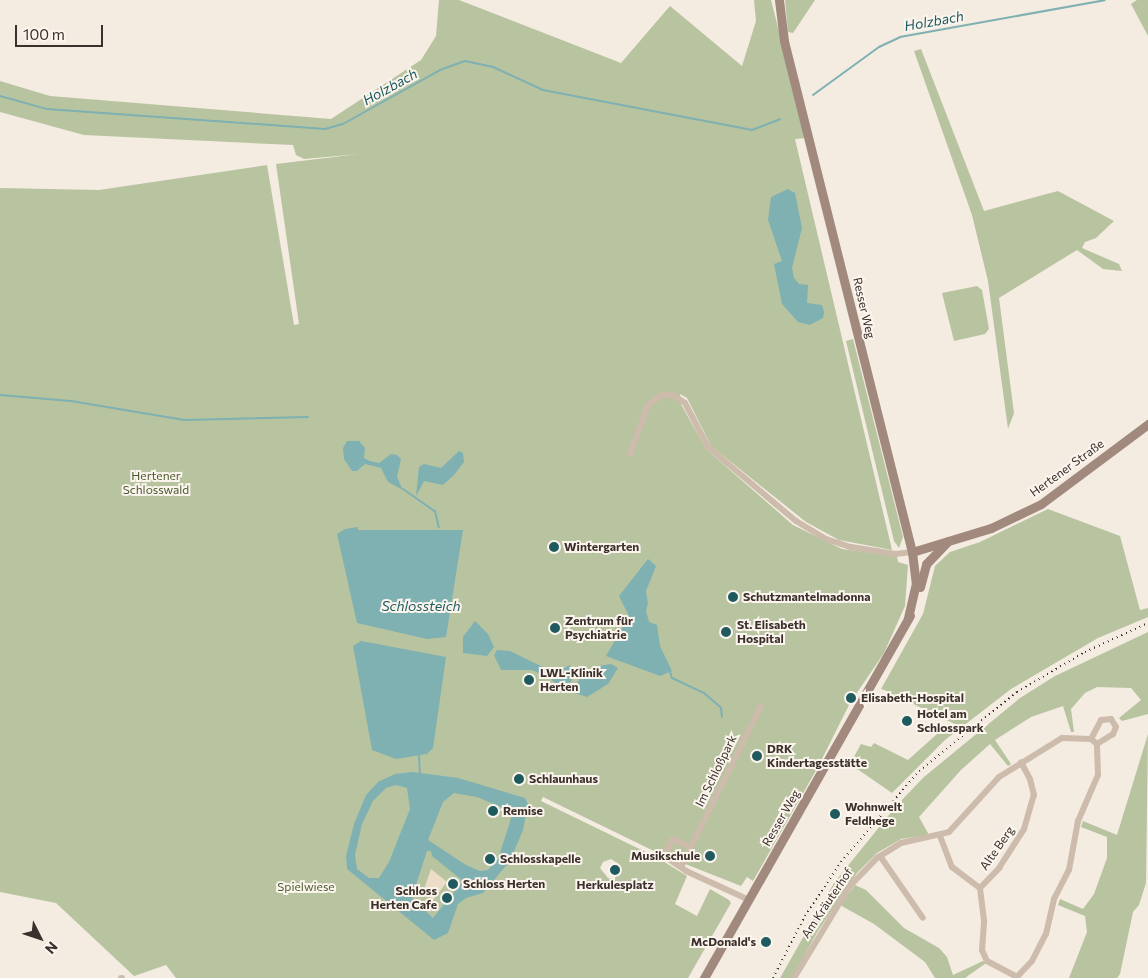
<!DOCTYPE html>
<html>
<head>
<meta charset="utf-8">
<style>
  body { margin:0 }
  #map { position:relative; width:1148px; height:978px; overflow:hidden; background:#f4ebe1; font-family:Commissioner,sans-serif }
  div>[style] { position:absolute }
  .green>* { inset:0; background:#b8c4a0 }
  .plaza>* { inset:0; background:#ecdcc8 }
  .water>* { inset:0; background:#7fb0b2 }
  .stream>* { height:2px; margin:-1px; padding:0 1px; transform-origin:1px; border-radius:1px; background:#7fb0b2 }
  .minor>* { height:6px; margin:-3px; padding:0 3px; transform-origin:3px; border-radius:3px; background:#cdbbac }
  .secondary>* { height:9px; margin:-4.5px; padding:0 4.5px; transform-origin:4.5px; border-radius:4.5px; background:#a18a7d }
  .rail>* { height:2px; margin-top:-1px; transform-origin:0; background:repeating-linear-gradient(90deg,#3b302b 0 1px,transparent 0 5px) }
  .dots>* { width:14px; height:14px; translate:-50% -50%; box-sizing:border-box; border:2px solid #fbf5ee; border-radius:50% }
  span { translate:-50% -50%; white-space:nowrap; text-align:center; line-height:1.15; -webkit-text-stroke:4px #fbf5ee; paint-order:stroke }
  .street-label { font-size:12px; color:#3b302b }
  .park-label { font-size:12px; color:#4a5a2e }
  .poi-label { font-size:12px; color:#3b302b; font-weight:700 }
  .left { translate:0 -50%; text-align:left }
  .right { translate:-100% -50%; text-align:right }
  .water-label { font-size:14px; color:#1f5a5e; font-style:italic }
  .north { position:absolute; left:15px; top:913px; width:50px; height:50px; -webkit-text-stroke:4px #fbf5ee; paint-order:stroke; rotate:131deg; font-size:14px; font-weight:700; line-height:20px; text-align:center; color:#3b302b }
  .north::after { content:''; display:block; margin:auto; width:18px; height:22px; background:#3b302b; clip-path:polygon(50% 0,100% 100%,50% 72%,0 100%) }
  .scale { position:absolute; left:15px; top:25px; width:88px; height:22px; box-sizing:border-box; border:2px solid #3b302b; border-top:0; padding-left:6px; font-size:15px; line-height:18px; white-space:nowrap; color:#3b302b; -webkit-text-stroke:4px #fbf5ee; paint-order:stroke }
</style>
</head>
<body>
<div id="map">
  <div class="green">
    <i style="clip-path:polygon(evenodd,439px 0,459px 0,621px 63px,670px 6px,742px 66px,756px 21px,754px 0,771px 0,806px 138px,795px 139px,892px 550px,839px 540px,806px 522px,711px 446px,687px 398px,680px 394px,681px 404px,706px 449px,793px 525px,842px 549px,897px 556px,898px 562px,908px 565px,905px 606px,884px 653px,850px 703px,818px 767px,753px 881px,747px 877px,741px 886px,660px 854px,543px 797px,541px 801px,658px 858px,687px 876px,675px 904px,697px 916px,710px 889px,729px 900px,731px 903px,688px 978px,176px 978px,166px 965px,134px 976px,56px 903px,0 892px,0 188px,99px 190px,267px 165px,294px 325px,299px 324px,276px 164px,359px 154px,304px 159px,296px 155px,293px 145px,84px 135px,0 112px,0 81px,50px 96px,331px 119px,421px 60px,436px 36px,439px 0,611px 859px,619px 864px,620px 869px,615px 878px,608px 878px,600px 868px,603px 862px,611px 859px)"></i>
    <i style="clip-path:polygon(785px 0,815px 0,793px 33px,788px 32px)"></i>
    <i style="clip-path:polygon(1137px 0,1148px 0,1148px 36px,1131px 4px)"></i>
    <i style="clip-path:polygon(921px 49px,984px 211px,1058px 191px,1114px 221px,1096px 238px,1085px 242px,1082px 248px,1119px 264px,1122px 271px,1103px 269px,1077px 250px,999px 298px,1014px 413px,1008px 429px,988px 281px,972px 215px,914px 51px)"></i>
    <i style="clip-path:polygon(977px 286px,982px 290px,989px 329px,985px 334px,954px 341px,942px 293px)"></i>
    <i style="clip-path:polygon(853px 339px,903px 537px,899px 548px,894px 541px,846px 341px)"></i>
    <i style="clip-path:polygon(1048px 509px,1120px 536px,1140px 610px,1148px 608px,1148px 617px,1098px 638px,1011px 689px,945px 740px,892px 793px,850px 764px,861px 744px,871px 747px,874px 743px,908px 760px,947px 725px,957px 725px,888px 692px,893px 695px,889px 701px,883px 698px,887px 691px,881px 689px,923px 614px,935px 566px,950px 552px,980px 542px)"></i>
    <i style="clip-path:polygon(1148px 632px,1148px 714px,1122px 721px,1119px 718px,1141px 700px,1131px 688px,1097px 687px,1085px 693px,1071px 709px,1074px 732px,1071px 732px,1063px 706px,1031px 717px,995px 740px,1011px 764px,1008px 766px,990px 744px,961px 770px,919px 817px,929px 835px,901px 839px,877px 853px,857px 873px,818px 931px,792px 978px,780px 978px,834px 883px,897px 805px,924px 777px,1020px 698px,1055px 676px)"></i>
    <i style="clip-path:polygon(1148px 734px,1146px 883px,1139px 905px,1133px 912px,1120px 974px,1117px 978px,1069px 978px,1087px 932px,1085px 916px,1058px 905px,1060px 899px,1083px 909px,1094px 894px,1107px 858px,1107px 837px,1081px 827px,1083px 821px,1117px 835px)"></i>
    <i style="clip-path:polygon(855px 885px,866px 890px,904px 928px,939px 948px,947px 957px,953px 975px,983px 961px,986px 963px,965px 978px,935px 978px,925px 962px,874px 924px,840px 905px)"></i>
  </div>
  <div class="plaza">
    <i style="clip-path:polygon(431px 869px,447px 882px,433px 900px,423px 892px)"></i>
  </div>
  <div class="water">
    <i style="clip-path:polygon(788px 189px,795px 193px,802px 228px,792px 268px,794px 278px,799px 284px,808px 285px,807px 303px,822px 305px,824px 312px,823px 318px,810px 325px,798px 322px,782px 304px,774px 264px,782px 261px,768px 220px,771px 197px)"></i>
    <i style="clip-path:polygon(347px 441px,359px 441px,365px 448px,364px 458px,370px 461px,379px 463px,391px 454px,397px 455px,401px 459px,397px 477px,403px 490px,388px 482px,381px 468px,365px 464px,357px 471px,352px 471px,344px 459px,343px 448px)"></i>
    <i style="clip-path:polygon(459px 451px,463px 453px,464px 462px,454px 475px,443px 485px,424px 481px,416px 496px,419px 467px,424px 464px,441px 468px)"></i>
    <i style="clip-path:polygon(358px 527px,358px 530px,463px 530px,446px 637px,427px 639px,357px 623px,337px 534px,345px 529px)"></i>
    <i style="clip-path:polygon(648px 559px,656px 566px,646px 591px,648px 603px,646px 611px,649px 622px,657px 625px,660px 646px,672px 671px,660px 676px,606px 656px,629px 616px,619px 596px)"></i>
    <i style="clip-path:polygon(475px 621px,488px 634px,494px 647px,487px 656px,463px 653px,463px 637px)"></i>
    <i style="clip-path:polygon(361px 641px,446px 657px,433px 748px,427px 754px,396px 759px,372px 750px,353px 646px)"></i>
    <i style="clip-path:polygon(497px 650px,510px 651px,555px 673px,570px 665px,573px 673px,571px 682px,562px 690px,551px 679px,532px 670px,501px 670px,494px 655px)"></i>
    <i style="clip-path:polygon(611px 664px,618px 668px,608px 684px,587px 697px,572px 692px,582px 675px,599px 666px)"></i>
    <i style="clip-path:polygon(evenodd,413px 772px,458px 778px,525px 798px,528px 804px,523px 830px,510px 861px,483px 893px,466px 898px,458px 904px,448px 933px,434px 940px,347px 869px,346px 856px,354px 824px,366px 795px,378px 782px,395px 774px,413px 772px,396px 785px,407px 788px,410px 809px,389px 862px,379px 878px,369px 878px,357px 869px,355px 855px,362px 824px,373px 801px,386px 788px,396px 785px,413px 772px,454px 793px,477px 797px,513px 812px,498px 859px,488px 870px,480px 871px,466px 865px,428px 840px,443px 802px,454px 793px,413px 772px,427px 851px,431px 851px,432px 856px,463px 881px,433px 918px,412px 898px,418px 890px,415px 888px,427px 851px)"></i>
  </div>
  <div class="stream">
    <i style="left:813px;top:95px;width:82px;rotate:-36deg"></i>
    <i style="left:879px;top:47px;width:23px;rotate:-25deg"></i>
    <i style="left:900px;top:37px;width:208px;rotate:-10.2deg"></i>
    <i style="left:0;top:96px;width:49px;rotate:15.5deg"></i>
    <i style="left:47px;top:109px;width:279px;rotate:4.1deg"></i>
    <i style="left:325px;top:129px;width:19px;rotate:-16deg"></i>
    <i style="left:343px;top:124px;width:111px;rotate:-29.1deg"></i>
    <i style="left:440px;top:70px;width:27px;rotate:-20deg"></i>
    <i style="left:465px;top:61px;width:29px;rotate:12deg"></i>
    <i style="left:493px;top:67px;width:55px;rotate:24.7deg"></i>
    <i style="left:543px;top:90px;width:213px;rotate:10.8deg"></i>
    <i style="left:752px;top:130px;width:30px;rotate:-21deg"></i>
    <i style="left:0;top:395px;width:71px;rotate:4.8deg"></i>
    <i style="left:71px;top:401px;width:115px;rotate:9.5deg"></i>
    <i style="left:184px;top:420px;width:124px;rotate:-1.4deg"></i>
    <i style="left:403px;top:489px;width:39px;rotate:35deg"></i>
    <i style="left:435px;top:511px;width:17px;rotate:77deg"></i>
    <i style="left:670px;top:672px;width:6px;rotate:72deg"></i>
    <i style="left:672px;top:678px;width:35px;rotate:25deg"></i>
    <i style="left:704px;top:693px;width:23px;rotate:41deg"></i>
    <i style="left:721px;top:708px;width:9px;rotate:84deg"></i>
    <i style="left:419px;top:756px;width:17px;rotate:87deg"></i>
  </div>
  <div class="minor">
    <i style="left:630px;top:454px;width:52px;rotate:-69.8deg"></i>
    <i style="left:648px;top:405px;width:17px;rotate:-36deg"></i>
    <i style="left:662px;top:395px;width:11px"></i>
    <i style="left:673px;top:395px;width:14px;rotate:34deg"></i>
    <i style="left:685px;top:403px;width:50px;rotate:62.4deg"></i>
    <i style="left:708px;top:447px;width:115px;rotate:40.1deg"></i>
    <i style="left:796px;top:521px;width:35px;rotate:31deg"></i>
    <i style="left:826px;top:539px;width:26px;rotate:18deg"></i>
    <i style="left:851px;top:547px;width:45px;rotate:9deg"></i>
    <i style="left:895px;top:554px;width:17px;rotate:-7deg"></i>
    <i style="left:940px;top:836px;width:33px;rotate:69deg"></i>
    <i style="left:952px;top:867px;width:35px;rotate:37deg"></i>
    <i style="left:980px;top:888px;width:34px;rotate:83deg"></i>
    <i style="left:984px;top:922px;width:28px;rotate:94deg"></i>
    <i style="left:982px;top:950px;width:12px;rotate:66deg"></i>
    <i style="left:987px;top:961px;width:34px;rotate:28deg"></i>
    <i style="left:691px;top:847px;width:20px;rotate:-156deg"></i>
    <i style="left:673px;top:839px;width:19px;rotate:118deg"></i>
    <i style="left:664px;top:856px;width:27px;rotate:34deg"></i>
    <i style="left:686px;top:871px;width:69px;rotate:24.7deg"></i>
    <i style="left:880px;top:856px;width:75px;rotate:55.3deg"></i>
    <i style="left:681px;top:867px;width:180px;rotate:-63.6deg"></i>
    <i style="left:980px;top:888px;width:28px;rotate:-46deg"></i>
    <i style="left:999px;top:868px;width:46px;rotate:-57.3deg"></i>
    <i style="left:1024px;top:829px;width:35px;rotate:-74deg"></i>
    <i style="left:1034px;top:795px;width:16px;rotate:-104deg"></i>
    <i style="left:1030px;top:779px;width:19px;rotate:-118deg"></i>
    <i style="left:121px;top:978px;width:1px"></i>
    <i style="left:794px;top:978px;width:108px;rotate:-58.7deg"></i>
    <i style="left:850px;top:886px;width:39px;rotate:-46deg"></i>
    <i style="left:877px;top:858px;width:28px;rotate:-32deg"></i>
    <i style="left:901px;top:843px;width:49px;rotate:-12.9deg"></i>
    <i style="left:949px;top:832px;width:74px;rotate:-47.7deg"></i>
    <i style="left:999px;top:777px;width:74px;rotate:-31.8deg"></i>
    <i style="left:1062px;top:738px;width:29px;rotate:2deg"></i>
    <i style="left:1016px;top:978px;width:23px;rotate:-47deg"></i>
    <i style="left:1032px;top:961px;width:30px;rotate:-63deg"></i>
    <i style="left:1046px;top:934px;width:36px;rotate:-77deg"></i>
    <i style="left:1054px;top:899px;width:33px;rotate:-63deg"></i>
    <i style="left:1069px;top:870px;width:50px;rotate:-79.6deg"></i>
    <i style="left:1078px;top:821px;width:50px;rotate:-66.5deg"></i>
    <i style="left:1098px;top:775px;width:31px;rotate:-92deg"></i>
    <i style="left:1097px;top:744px;width:8px;rotate:-140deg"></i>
    <i style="left:1091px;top:739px;width:21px;rotate:-62deg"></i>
    <i style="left:1101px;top:720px;width:10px;rotate:-6deg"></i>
    <i style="left:1111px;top:719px;width:9px;rotate:58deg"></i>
    <i style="left:1116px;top:727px;width:8px;rotate:113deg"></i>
    <i style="left:1113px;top:734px;width:19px;rotate:148deg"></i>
  </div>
  <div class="secondary">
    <i style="left:779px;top:0;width:41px;rotate:83deg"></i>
    <i style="left:784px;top:41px;width:527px;rotate:75.94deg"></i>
    <i style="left:912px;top:552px;width:31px;rotate:83deg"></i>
    <i style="left:916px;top:583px;width:37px;rotate:103deg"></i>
    <i style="left:912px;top:552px;width:83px;rotate:-16.9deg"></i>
    <i style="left:991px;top:528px;width:55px;rotate:-25.6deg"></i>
    <i style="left:1041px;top:504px;width:134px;rotate:-36.8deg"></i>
    <i style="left:920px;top:587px;width:24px;rotate:-75deg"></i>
    <i style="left:926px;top:564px;width:32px;rotate:-46deg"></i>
    <i style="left:704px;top:978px;width:417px;rotate:-60.4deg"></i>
  </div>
  <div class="rail">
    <i style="left:773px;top:978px;width:70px;rotate:-62.7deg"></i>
    <i style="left:805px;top:916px;width:65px;rotate:-56.3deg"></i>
    <i style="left:841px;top:862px;width:120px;rotate:-49.4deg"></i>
    <i style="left:919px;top:771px;width:126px;rotate:-38.9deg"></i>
    <i style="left:1017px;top:692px;width:79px;rotate:-30.5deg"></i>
    <i style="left:1085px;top:652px;width:69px;rotate:-24.7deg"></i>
  </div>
  <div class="dots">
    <i style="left:554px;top:547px;background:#1f5a5e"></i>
    <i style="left:733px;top:597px;background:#1f5a5e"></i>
    <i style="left:555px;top:628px;background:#1f5a5e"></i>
    <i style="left:726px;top:632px;background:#1f5a5e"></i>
    <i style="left:529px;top:680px;background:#1f5a5e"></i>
    <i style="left:851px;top:698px;background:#1f5a5e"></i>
    <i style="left:907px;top:721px;background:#1f5a5e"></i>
    <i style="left:757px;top:756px;background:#1f5a5e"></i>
    <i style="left:519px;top:779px;background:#1f5a5e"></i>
    <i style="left:493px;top:811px;background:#1f5a5e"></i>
    <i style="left:835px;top:814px;background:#1f5a5e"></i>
    <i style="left:710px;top:856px;background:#1f5a5e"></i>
    <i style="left:490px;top:859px;background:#1f5a5e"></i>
    <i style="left:615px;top:870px;background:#1f5a5e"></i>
    <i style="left:453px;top:884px;background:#1f5a5e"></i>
    <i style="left:447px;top:898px;background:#1f5a5e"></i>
    <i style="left:766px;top:942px;background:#1f5a5e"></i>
  </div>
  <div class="street-label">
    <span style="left:864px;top:308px;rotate:77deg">Resser Weg</span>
    <span style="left:1067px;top:468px;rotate:-36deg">Hertener Straße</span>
    <span style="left:716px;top:771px;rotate:-64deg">Im Schloßpark</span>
    <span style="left:781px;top:818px;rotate:-60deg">Resser Weg</span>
    <span style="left:997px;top:848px;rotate:-55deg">Alte Berg</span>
    <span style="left:827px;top:903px;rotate:-56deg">Am Kräuterhof</span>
  </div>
  <div class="park-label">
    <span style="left:156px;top:483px">Hertener<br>Schlosswald</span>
    <span style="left:306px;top:887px">Spielwiese</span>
  </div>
  <div class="poi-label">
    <span class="left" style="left:564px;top:547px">Wintergarten</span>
    <span class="left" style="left:743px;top:597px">Schutzmantelmadonna</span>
    <span class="left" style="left:565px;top:628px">Zentrum für<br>Psychiatrie</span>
    <span class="left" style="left:737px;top:632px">St. Elisabeth<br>Hospital</span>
    <span class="left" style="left:540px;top:680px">LWL-Klinik<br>Herten</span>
    <span class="left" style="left:861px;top:698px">Elisabeth-Hospital</span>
    <span class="left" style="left:917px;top:721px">Hotel am<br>Schlosspark</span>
    <span class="left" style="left:767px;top:756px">DRK<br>Kindertagesstätte</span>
    <span class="left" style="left:529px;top:779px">Schlaunhaus</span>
    <span class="left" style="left:845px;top:814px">Wohnwelt<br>Feldhege</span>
    <span class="left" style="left:503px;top:811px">Remise</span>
    <span class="right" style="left:700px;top:856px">Musikschule</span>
    <span class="left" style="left:500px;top:859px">Schlosskapelle</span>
    <span class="left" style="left:463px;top:884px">Schloss Herten</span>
    <span style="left:615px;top:885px">Herkulesplatz</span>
    <span class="right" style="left:437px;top:898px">Schloss<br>Herten Cafe</span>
    <span class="right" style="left:756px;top:942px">McDonald's</span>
  </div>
  <div class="water-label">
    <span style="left:934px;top:21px;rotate:-10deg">Holzbach</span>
    <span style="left:390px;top:87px;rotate:-29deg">Holzbach</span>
    <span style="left:421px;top:606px">Schlossteich</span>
  </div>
  <div class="north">N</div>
  <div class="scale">100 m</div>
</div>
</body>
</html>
